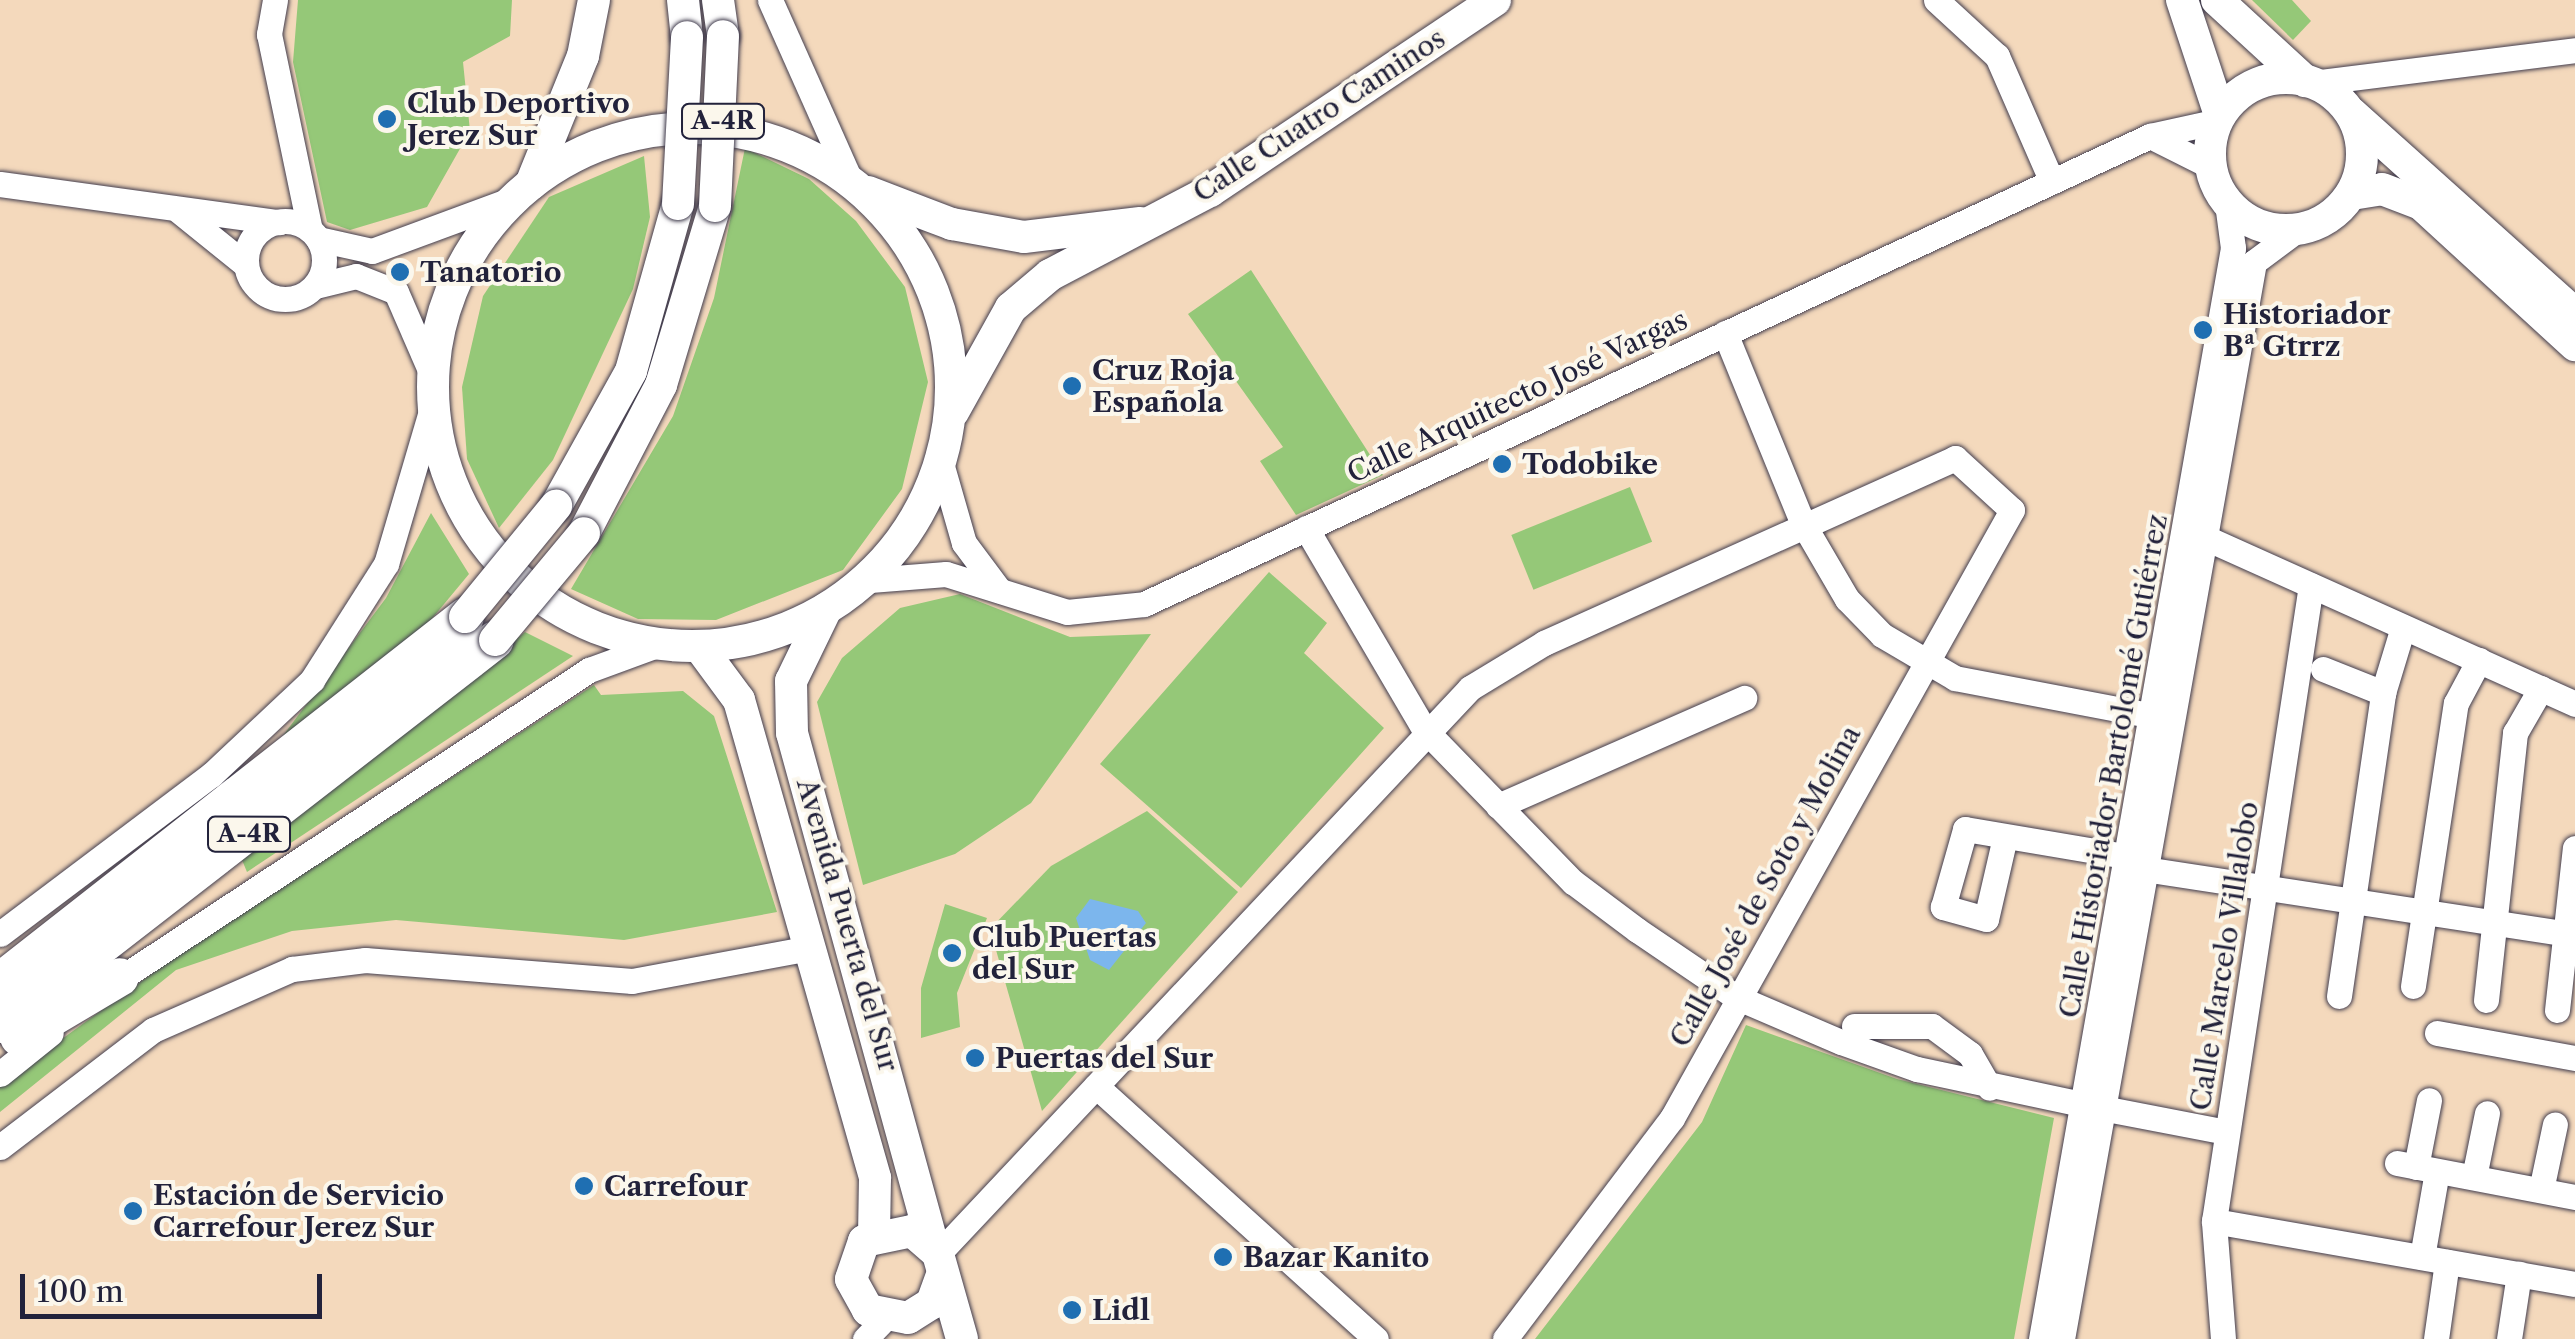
<!DOCTYPE html>
<html>
<head>
<meta charset="utf-8">
<style>
  body { margin:0 }
  #map { position:relative; width:2575px; height:1339px; overflow:hidden; background:#f4d9bc; font-family:"Libre Caslon Text",serif }
  div>[style] { position:absolute }
  .green>* { inset:0; background:#95c878; transform-origin:0 0 }
  .water>* { inset:0; background:#7cb6ed }
  .roads { filter:drop-shadow(0 0 2px #423d4e) drop-shadow(0 0 2px #423d4e) }
  .minor>* { height:25px; margin:-12.5px; padding:0 12.5px; transform-origin:12.5px; border-radius:12.5px; background:#fff }
  .minor>.ring { margin:-12.5px; padding:0; box-sizing:content-box; background:none; border:25px solid #fff; border-radius:50% }
  .major>* { height:32px; margin:-16px; padding:0 16px; transform-origin:16px; border-radius:16px; background:#fff }
  .major>.ring { margin:-16px; padding:0; box-sizing:content-box; background:none; border:32px solid #fff; border-radius:50% }
  .highway>* { height:38px; margin:-19px; padding:0 19px; transform-origin:19px; border-radius:19px; background:#fff }
  .bridges { filter:drop-shadow(0 0 2px #423d4e) drop-shadow(0 0 2px #423d4e) }
  .major-bridge>* { height:32px; margin:-16px; padding:0 16px; transform-origin:16px; border-radius:16px; background:#fff }
  .dots>* { width:28px; height:28px; translate:-50% -50%; box-sizing:border-box; border:5px solid #fbf7ec; border-radius:50% }
  span { translate:-50% -50%; white-space:nowrap; text-align:center; line-height:1.15; -webkit-text-stroke:8px #fbf7ec; paint-order:stroke }
  .shield-label span { padding:2px 8px; background:#fbf7ec; border:2px solid; border-radius:8px; -webkit-text-stroke-width:0 }
  .shield-label { font-size:25px; color:#22223b; font-weight:700 }
  .poi-label { font-size:28px; color:#22223b; font-weight:700 }
  .left { translate:0 -50%; text-align:left }
  .street-label { font-size:28px; color:#22223b }
  .scale { position:absolute; left:20px; top:1274px; width:302px; height:45px; box-sizing:border-box; border:5px solid #22223b; border-top:0; padding-left:12px; font-size:30px; line-height:35px; white-space:nowrap; color:#22223b; -webkit-text-stroke:8px #fbf7ec; paint-order:stroke }
</style>
</head>
<body>
<div id="map">
  <div class="green">
    <i style="clip-path:polygon(298px 0,512px 0,510px 36px,463px 62px,470px 131px,427px 207px,350px 230px,327px 222px,293px 62px)"></i>
    <i style="clip-path:polygon(2252px 0,2292px 0,2311px 21px,2293px 40px)"></i>
    <i style="clip-path:polygon(745px 148px,809px 179px,856px 221px,905px 287px,928px 382px,902px 489px,843px 570px,716px 620px,638px 619px,571px 589px,673px 416px,714px 298px)"></i>
    <i style="clip-path:polygon(644px 156px,650px 217px,633px 289px,553px 460px,499px 528px,467px 459px,462px 387px,483px 296px,549px 197px)"></i>
    <i style="clip-path:polygon(1251px 270px,1383px 475px,1296px 515px,1260px 461px,1283px 447px,1188px 314px)"></i>
    <i style="left:1630px;top:487px;width:59px;height:128px;rotate:68deg"></i>
    <i style="clip-path:polygon(431px 513px,469px 574px,425px 627px,276px 745px,386px 598px)"></i>
    <i style="clip-path:polygon(1269px 572px,1327px 623px,1304px 653px,1384px 728px,1241px 888px,1100px 764px)"></i>
    <i style="clip-path:polygon(960px 594px,1070px 637px,1151px 634px,1031px 803px,955px 854px,863px 885px,817px 702px,842px 658px,900px 608px)"></i>
    <i style="clip-path:polygon(525px 632px,573px 656px,247px 872px,242px 860px)"></i>
    <i style="clip-path:polygon(594px 685px,601px 695px,683px 691px,714px 716px,777px 912px,624px 940px,396px 920px,292px 931px,176px 970px,0 1112px,0 1084px,168px 962px)"></i>
    <i style="clip-path:polygon(1147px 811px,1238px 892px,1042px 1111px,990px 929px,1051px 866px)"></i>
    <i style="clip-path:polygon(945px 904px,987px 918px,957px 993px,960px 1027px,921px 1038px,921px 988px)"></i>
    <i style="clip-path:polygon(1746px 1025px,1897px 1079px,2054px 1118px,2014px 1339px,1535px 1339px,1702px 1122px)"></i>
  </div>
  <div class="water">
    <i style="clip-path:polygon(1090px 899px,1138px 911px,1146px 923px,1109px 970px,1090px 960px,1076px 918px)"></i>
  </div>
  <div class="roads">
    <div class="minor">
      <i style="left:275px;top:0;width:35px;rotate:100deg"></i>
      <i style="left:269px;top:34px;width:200px;rotate:78.2deg"></i>
      <i style="left:770px;top:0;width:189px;rotate:66deg"></i>
      <i style="left:1936px;top:0;width:83px;rotate:42.6deg"></i>
      <i style="left:1997px;top:56px;width:137px;rotate:66.4deg"></i>
      <i style="left:2311px;top:83px;width:266px;rotate:-7.1deg"></i>
      <i style="left:2150px;top:136px;width:67px;rotate:26.6deg"></i>
      <i style="left:0;top:184px;width:282px;rotate:7.8deg"></i>
      <i style="left:179px;top:211px;width:86px;rotate:38.9deg"></i>
      <i class="ring" style="left:246px;top:221px;width:53px;height:53px"></i>
      <i style="left:318px;top:239px;width:55px;rotate:12.5deg"></i>
      <i style="left:372px;top:251px;width:153px;rotate:-20.3deg"></i>
      <i style="left:315px;top:286px;width:42px;rotate:-13.7deg"></i>
      <i style="left:356px;top:276px;width:43px;rotate:21.8deg"></i>
      <i style="left:396px;top:292px;width:93px;rotate:66.5deg"></i>
      <i style="left:1725px;top:333px;width:204px;rotate:67.8deg"></i>
      <i style="left:1802px;top:522px;width:89px;rotate:59.7deg"></i>
      <i style="left:1847px;top:599px;width:50px;rotate:45.8deg"></i>
      <i style="left:1882px;top:635px;width:85px;rotate:30.5deg"></i>
      <i style="left:1955px;top:678px;width:214px;rotate:10.8deg"></i>
      <i style="left:941px;top:463px;width:83px;rotate:74deg"></i>
      <i style="left:964px;top:543px;width:59px;rotate:53.3deg"></i>
      <i style="left:1306px;top:528px;width:233px;rotate:59.6deg"></i>
      <i style="left:1424px;top:729px;width:214px;rotate:45.8deg"></i>
      <i style="left:1573px;top:882px;width:80px;rotate:36.9deg"></i>
      <i style="left:1637px;top:930px;width:120px;rotate:34.1deg"></i>
      <i style="left:1736px;top:997px;width:114px;rotate:23.2deg"></i>
      <i style="left:1841px;top:1042px;width:81px;rotate:19.6deg"></i>
      <i style="left:1917px;top:1069px;width:173px;rotate:12deg"></i>
      <i style="left:2206px;top:538px;width:405px;rotate:24.2deg"></i>
      <i style="left:870px;top:580px;width:76px;rotate:-4.5deg"></i>
      <i style="left:946px;top:574px;width:127px;rotate:17.4deg"></i>
      <i style="left:1067px;top:612px;width:77px;rotate:-5.9deg"></i>
      <i style="left:1144px;top:604px;width:1110px;rotate:-24.95deg"></i>
      <i style="left:2150px;top:136px;width:70px;rotate:-12.4deg"></i>
      <i style="left:2323px;top:669px;width:65px;rotate:21.8deg"></i>
      <i style="left:1498px;top:806px;width:269px;rotate:-23.7deg"></i>
      <i style="left:2005px;top:837px;width:84px;rotate:103deg"></i>
      <i style="left:1986px;top:919px;width:45px;rotate:-164.4deg"></i>
      <i style="left:1943px;top:907px;width:81px;rotate:-74.2deg"></i>
      <i style="left:1965px;top:829px;width:168px;rotate:9.6deg"></i>
      <i style="left:2151px;top:870px;width:429px;rotate:8.7deg"></i>
      <i style="left:0;top:934px;width:264px;rotate:-37deg"></i>
      <i style="left:211px;top:775px;width:139px;rotate:-43.2deg"></i>
      <i style="left:312px;top:680px;width:138px;rotate:-57.5deg"></i>
      <i style="left:386px;top:564px;width:167px;rotate:-73.6deg"></i>
      <i style="left:109px;top:986px;width:575px;rotate:-33.36deg"></i>
      <i style="left:589px;top:670px;width:76px;rotate:-20.1deg"></i>
      <i style="left:2413px;top:986px;width:286px;rotate:-81.4deg"></i>
      <i style="left:2456px;top:703px;width:49px;rotate:-61.9deg"></i>
      <i style="left:2339px;top:996px;width:306px;rotate:-81.7deg"></i>
      <i style="left:2383px;top:693px;width:69px;rotate:-73.1deg"></i>
      <i style="left:2486px;top:1000px;width:269px;rotate:-83.8deg"></i>
      <i style="left:2515px;top:733px;width:52px;rotate:-60deg"></i>
      <i style="left:2557px;top:1010px;width:163px;rotate:-83.7deg"></i>
      <i style="left:1854px;top:1026px;width:78px"></i>
      <i style="left:1932px;top:1026px;width:47px;rotate:36.4deg"></i>
      <i style="left:1970px;top:1054px;width:39px;rotate:60deg"></i>
      <i style="left:2437px;top:1033px;width:140px;rotate:10.3deg"></i>
      <i style="left:0;top:1074px;width:65px;rotate:-38.8deg"></i>
      <i style="left:1096px;top:1086px;width:377px;rotate:42.1deg"></i>
      <i style="left:2107px;top:1109px;width:121px;rotate:10.9deg"></i>
      <i style="left:0;top:1147px;width:193px;rotate:-37.4deg"></i>
      <i style="left:153px;top:1030px;width:152px;rotate:-23.7deg"></i>
      <i style="left:292px;top:969px;width:74px;rotate:-7deg"></i>
      <i style="left:365px;top:960px;width:268px;rotate:4.5deg"></i>
      <i style="left:632px;top:981px;width:181px;rotate:-10.5deg"></i>
      <i style="left:2397px;top:1163px;width:181px;rotate:10.8deg"></i>
      <i style="left:2416px;top:1167px;width:68px;rotate:-79deg"></i>
      <i style="left:2474px;top:1177px;width:65px;rotate:-78.5deg"></i>
      <i style="left:2541px;top:1190px;width:67px;rotate:-78deg"></i>
      <i style="left:2214px;top:1221px;width:366px;rotate:9.9deg"></i>
      <i style="left:938px;top:1254px;width:777px;rotate:-46.77deg"></i>
      <i style="left:1470px;top:688px;width:87px;rotate:-31.3deg"></i>
      <i style="left:1544px;top:643px;width:451px;rotate:-24.2deg"></i>
      <i style="left:1955px;top:458px;width:77px;rotate:42.4deg"></i>
      <i style="left:2012px;top:510px;width:697px;rotate:119.21deg"></i>
      <i style="left:1672px;top:1118px;width:277px;rotate:127.1deg"></i>
      <i style="left:2422px;top:1257px;width:87px;rotate:-80.1deg"></i>
      <i style="left:865px;top:1339px;width:29px;rotate:-46deg"></i>
      <i style="left:2041px;top:1339px;width:1108px;rotate:-80.02deg"></i>
      <i style="left:2233px;top:248px;width:45px;rotate:-97.6deg"></i>
      <i style="left:2062px;top:1339px;width:1094px;rotate:-79.89deg"></i>
      <i style="left:2254px;top:262px;width:54px;rotate:-36.7deg"></i>
      <i style="left:2223px;top:1339px;width:118px;rotate:-94.4deg"></i>
      <i style="left:2214px;top:1221px;width:643px;rotate:-81.33deg"></i>
      <i style="left:2436px;top:1339px;width:78px;rotate:-81.9deg"></i>
      <i style="left:2509px;top:1339px;width:66px;rotate:-81.3deg"></i>
    </div>
    <div class="major">
      <i style="left:683px;top:0;width:37px;rotate:84deg"></i>
      <i style="left:718px;top:0;width:36px;rotate:82deg"></i>
      <i style="left:2182px;top:0;width:121px;rotate:71.7deg"></i>
      <i style="left:2217px;top:0;width:120px;rotate:42.6deg"></i>
      <i class="ring" style="left:2210px;top:78px;width:120px;height:120px"></i>
      <i style="left:2351px;top:113px;width:301px;rotate:41.9deg"></i>
      <i class="ring" style="left:433px;top:128px;width:486px;height:486px"></i>
      <i style="left:531px;top:184px;width:138px;rotate:-67.9deg"></i>
      <i style="left:583px;top:56px;width:57px;rotate:-78.9deg"></i>
      <i style="left:868px;top:192px;width:90px;rotate:20.9deg"></i>
      <i style="left:952px;top:224px;width:73px;rotate:10.2deg"></i>
      <i style="left:1024px;top:237px;width:117px;rotate:-6.9deg"></i>
      <i style="left:2352px;top:194px;width:30px;rotate:-9deg"></i>
      <i style="left:2382px;top:189px;width:42px;rotate:21deg"></i>
      <i style="left:2421px;top:204px;width:209px;rotate:42.5deg"></i>
      <i style="left:953px;top:412px;width:119px;rotate:-60.9deg"></i>
      <i style="left:1011px;top:308px;width:51px;rotate:-40.2deg"></i>
      <i style="left:1050px;top:275px;width:181px;rotate:-27.7deg"></i>
      <i style="left:1210px;top:191px;width:343px;rotate:-33.8deg"></i>
      <i style="left:556px;top:506px;width:154px;rotate:-60.9deg"></i>
      <i style="left:631px;top:371px;width:173px;rotate:-74.3deg"></i>
      <i style="left:584px;top:533px;width:167px;rotate:-62.5deg"></i>
      <i style="left:661px;top:385px;width:187px;rotate:-73.2deg"></i>
      <i style="left:826px;top:609px;width:80px;rotate:115.9deg"></i>
      <i style="left:791px;top:681px;width:52px;rotate:88.9deg"></i>
      <i style="left:792px;top:733px;width:532px;rotate:74.63deg"></i>
      <i style="left:699px;top:646px;width:67px;rotate:53.5deg"></i>
      <i style="left:739px;top:700px;width:497px;rotate:74.1deg"></i>
      <i style="left:875px;top:1178px;width:55px;rotate:91deg"></i>
      <i style="left:942px;top:1275px;width:30px;rotate:110deg"></i>
      <i style="left:932px;top:1303px;width:28px;rotate:148deg"></i>
      <i style="left:908px;top:1318px;width:41px;rotate:-168.7deg"></i>
      <i style="left:868px;top:1310px;width:35px;rotate:-119deg"></i>
      <i style="left:851px;top:1279px;width:40px;rotate:-71.1deg"></i>
      <i style="left:864px;top:1241px;width:49px;rotate:-11.8deg"></i>
      <i style="left:912px;top:1231px;width:35px;rotate:41deg"></i>
      <i style="left:938px;top:1254px;width:88px;rotate:74.2deg"></i>
    </div>
    <div class="highway">
      <i style="left:0;top:982px;width:591px;rotate:-38.13deg"></i>
      <i style="left:0;top:1024px;width:626px;rotate:-37.8deg"></i>
      <i style="left:19px;top:1037px;width:117px;rotate:-30.7deg"></i>
    </div>
  </div>
  <div class="bridges">
    <div class="major-bridge">
      <i style="left:678px;top:204px;width:167px;rotate:-86.9deg"></i>
      <i style="left:715px;top:206px;width:170px;rotate:-87.3deg"></i>
      <i style="left:465px;top:617px;width:144px;rotate:-50.7deg"></i>
      <i style="left:495px;top:640px;width:139px;rotate:-50.2deg"></i>
    </div>
  </div>
  <div class="dots">
    <i style="left:387px;top:119px;background:#1f6fb2"></i>
    <i style="left:400px;top:272px;background:#1f6fb2"></i>
    <i style="left:2203px;top:330px;background:#1f6fb2"></i>
    <i style="left:1072px;top:386px;background:#1f6fb2"></i>
    <i style="left:1502px;top:464px;background:#1f6fb2"></i>
    <i style="left:952px;top:953px;background:#1f6fb2"></i>
    <i style="left:975px;top:1058px;background:#1f6fb2"></i>
    <i style="left:584px;top:1186px;background:#1f6fb2"></i>
    <i style="left:133px;top:1211px;background:#1f6fb2"></i>
    <i style="left:1223px;top:1257px;background:#1f6fb2"></i>
    <i style="left:1072px;top:1310px;background:#1f6fb2"></i>
  </div>
  <div class="shield-label">
    <span style="left:723px;top:121px">A-4R</span>
    <span style="left:249px;top:834px">A-4R</span>
  </div>
  <div class="poi-label">
    <span class="left" style="left:407px;top:119px">Club Deportivo<br>Jerez Sur</span>
    <span class="left" style="left:420px;top:272px">Tanatorio</span>
    <span class="left" style="left:2223px;top:330px">Historiador<br>Bª Gtrrz</span>
    <span class="left" style="left:1092px;top:386px">Cruz Roja<br>Española</span>
    <span class="left" style="left:1522px;top:464px">Todobike</span>
    <span class="left" style="left:972px;top:953px">Club Puertas<br>del Sur</span>
    <span class="left" style="left:995px;top:1058px">Puertas del Sur</span>
    <span class="left" style="left:604px;top:1186px">Carrefour</span>
    <span class="left" style="left:153px;top:1211px">Estación de Servicio<br>Carrefour Jerez Sur</span>
    <span class="left" style="left:1243px;top:1257px">Bazar Kanito</span>
    <span class="left" style="left:1092px;top:1310px">Lidl</span>
  </div>
  <div class="street-label">
    <span style="left:1319px;top:115px;rotate:-33deg">Calle Cuatro Caminos</span>
    <span style="left:1517px;top:396px;rotate:-25deg">Calle Arquitecto José Vargas</span>
    <span style="left:2113px;top:766px;rotate:-80deg">Calle Historiador Bartolomé Gutiérrez</span>
    <span style="left:1765px;top:886px;rotate:-61deg">Calle José de Soto y Molina</span>
    <span style="left:848px;top:925px;rotate:74deg">Avenida Puerta del Sur</span>
    <span style="left:2224px;top:956px;rotate:-81deg">Calle Marcelo Villalobo</span>
  </div>
  <div class="scale">100 m</div>
</div>
</body>
</html>
